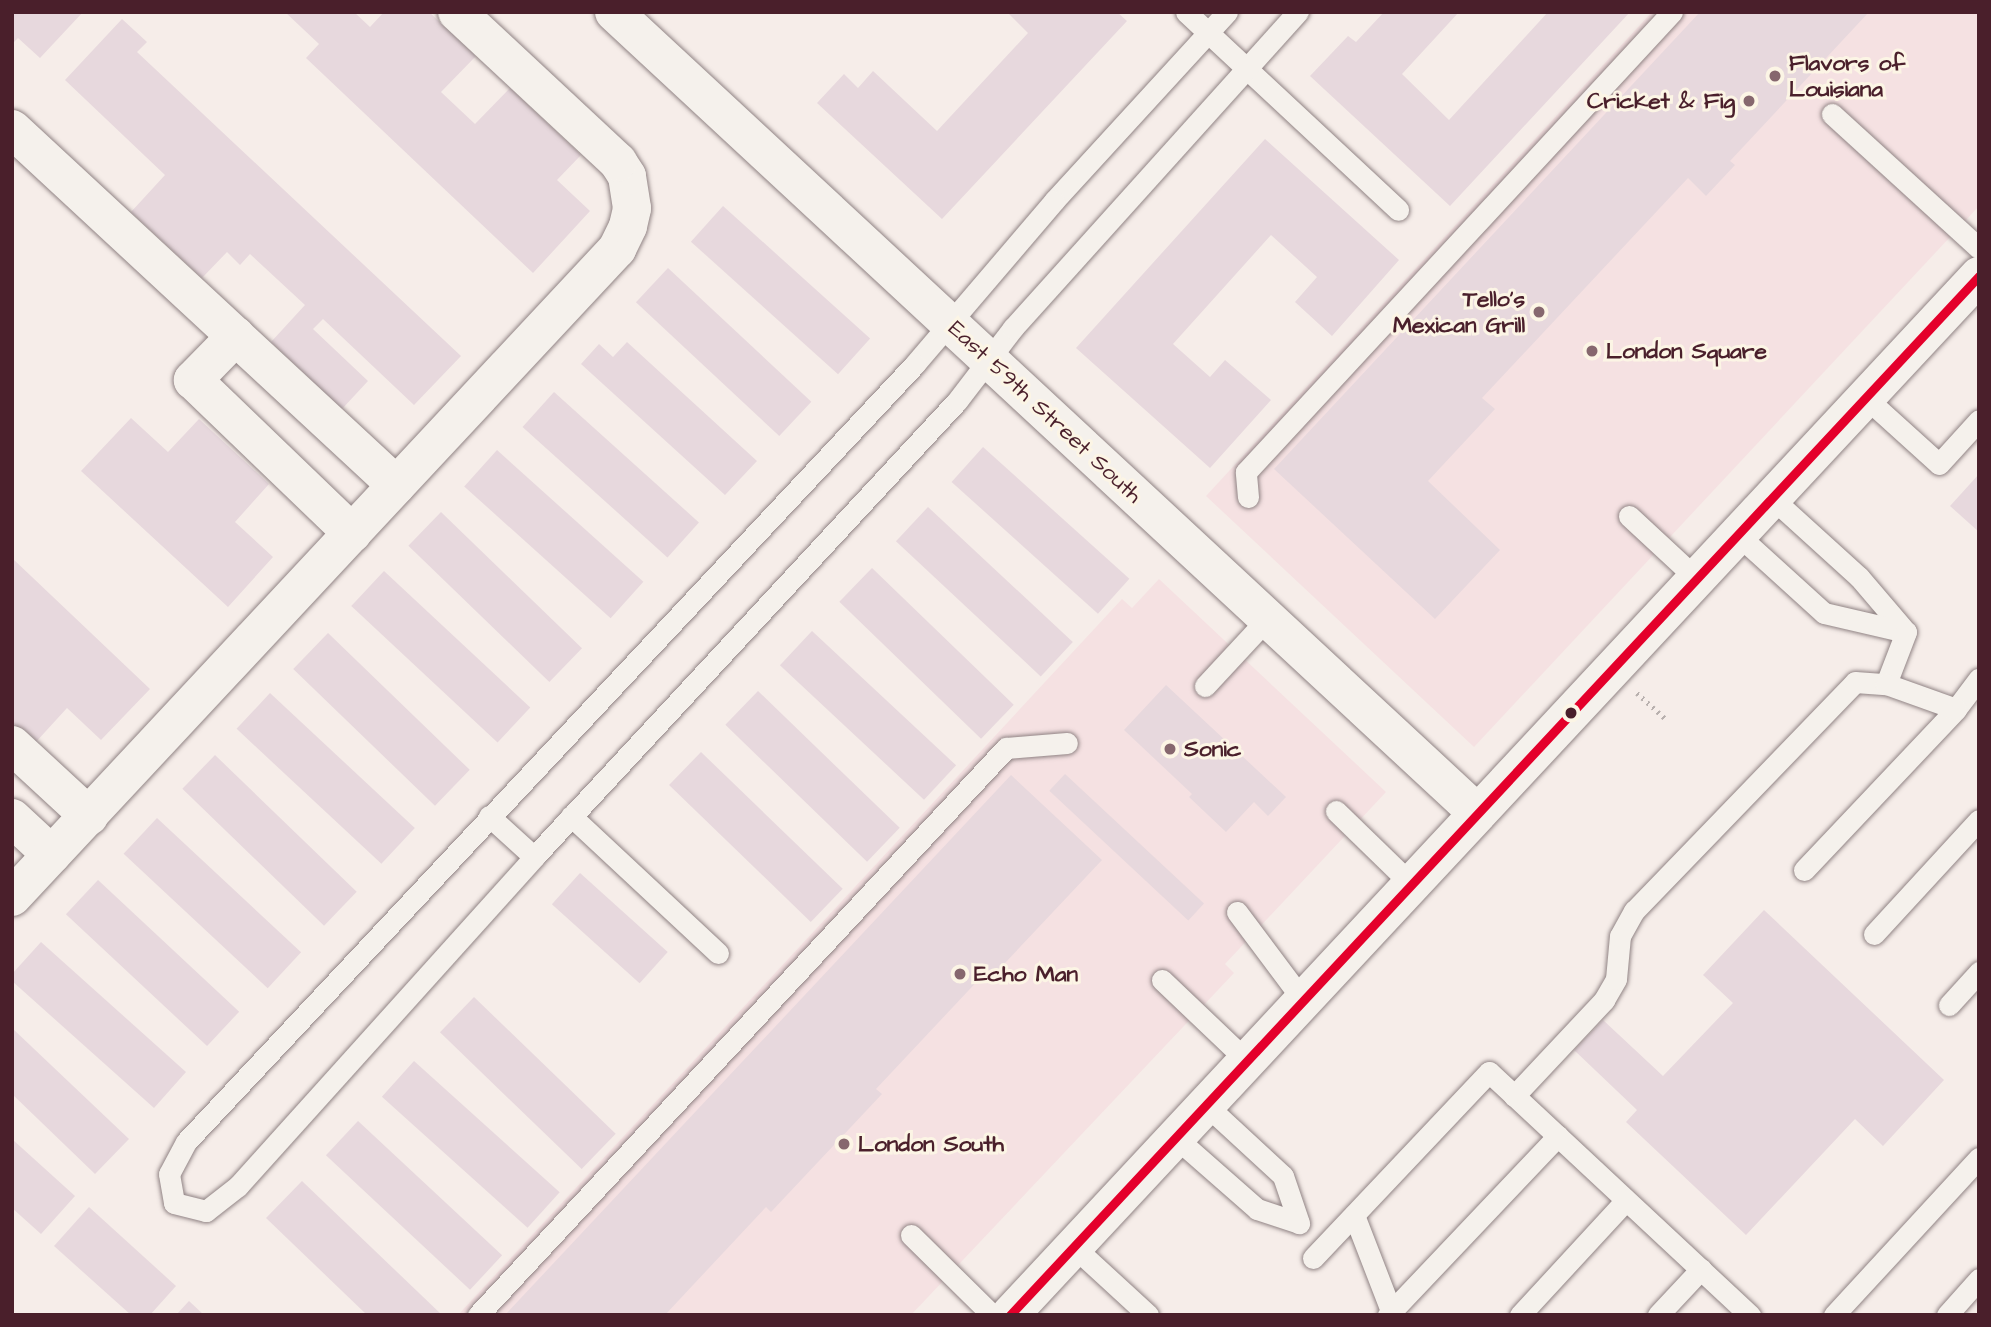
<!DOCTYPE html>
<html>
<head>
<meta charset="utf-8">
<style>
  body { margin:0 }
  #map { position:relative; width:1991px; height:1327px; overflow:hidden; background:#f6ede9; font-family:"Architects Daughter",sans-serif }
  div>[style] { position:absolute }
  .built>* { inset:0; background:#f5e1e2 }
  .building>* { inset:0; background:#e7d8dd; transform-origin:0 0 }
  .path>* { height:4.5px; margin-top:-2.25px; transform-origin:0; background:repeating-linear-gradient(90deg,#b8b0ae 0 2px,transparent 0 7px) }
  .roads { filter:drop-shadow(0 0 2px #908384) drop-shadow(0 0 2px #908384) }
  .service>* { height:21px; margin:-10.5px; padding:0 10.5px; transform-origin:10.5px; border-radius:10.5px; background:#f5f1ec }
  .minor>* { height:38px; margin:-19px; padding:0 19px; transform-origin:19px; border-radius:19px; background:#f5f1ec }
  .secondary>* { height:38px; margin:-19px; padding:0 19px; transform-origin:19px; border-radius:19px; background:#f5f1ec }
  .bus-1>* { height:9px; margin:-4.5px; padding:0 4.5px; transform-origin:4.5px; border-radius:4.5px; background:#e4002b }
  .dots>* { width:19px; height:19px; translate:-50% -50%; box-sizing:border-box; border:4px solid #fcf5e5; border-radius:50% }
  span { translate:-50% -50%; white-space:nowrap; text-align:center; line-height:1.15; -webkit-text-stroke:6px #fcf5e5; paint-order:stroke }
  .poi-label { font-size:23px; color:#4a1f2b; font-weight:700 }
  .left { translate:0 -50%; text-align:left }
  .right { translate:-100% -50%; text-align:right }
  .street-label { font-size:23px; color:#4a1f2b }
  .frame { position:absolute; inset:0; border:14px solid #4a1f2b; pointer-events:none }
</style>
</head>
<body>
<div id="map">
  <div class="built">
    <i style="clip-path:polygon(1652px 12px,1979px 12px,1979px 206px,1474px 747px,1206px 496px)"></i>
    <i style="clip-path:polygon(1159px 579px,1386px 792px,1225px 964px,1234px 973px,911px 1315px,458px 1315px,1122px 599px,1132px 608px)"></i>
  </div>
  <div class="building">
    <i style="clip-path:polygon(12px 12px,83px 12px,40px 58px,18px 38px,12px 44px)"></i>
    <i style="clip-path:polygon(285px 12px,354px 12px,370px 27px,384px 12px,429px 12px,476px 56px,441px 92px,475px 124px,510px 88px,581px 155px,557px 180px,590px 211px,533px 273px,306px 58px,319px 44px)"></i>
    <i style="clip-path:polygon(1007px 12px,1117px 12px,1127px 21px,942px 219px,817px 103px,844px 74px,858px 88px,873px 71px,937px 131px,1028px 33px)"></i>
    <i style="clip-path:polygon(1384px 12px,1459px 12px,1402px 74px,1449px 120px,1548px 12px,1630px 12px,1450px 206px,1310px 76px,1348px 36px,1356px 42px)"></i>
    <i style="clip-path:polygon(1700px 12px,1869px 12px,1730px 161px,1735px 165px,1706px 196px,1688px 178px,1482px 398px,1495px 409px,1428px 481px,1500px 550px,1435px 619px,1274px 469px)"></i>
    <i style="clip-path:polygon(122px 19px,147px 42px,137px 52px,461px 356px,414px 405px,323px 319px,313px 329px,368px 381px,342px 409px,271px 342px,305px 305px,250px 254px,240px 265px,227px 252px,202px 278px,131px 212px,165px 175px,65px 80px)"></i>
    <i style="clip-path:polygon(1265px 139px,1399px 260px,1332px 336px,1295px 302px,1317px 277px,1271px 235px,1173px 344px,1210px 377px,1225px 360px,1271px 400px,1210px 468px,1076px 348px)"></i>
    <i style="left:723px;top:206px;width:198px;height:48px;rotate:42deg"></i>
    <i style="left:668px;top:268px;width:196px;height:47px;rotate:43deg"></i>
    <i style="clip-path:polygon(627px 342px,757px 461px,725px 495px,581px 364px,599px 344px,613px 357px)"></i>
    <i style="left:554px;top:392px;width:195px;height:47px;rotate:42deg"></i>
    <i style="clip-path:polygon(131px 418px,168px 452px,199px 419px,269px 484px,235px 522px,273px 557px,228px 607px,81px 471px)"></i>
    <i style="left:983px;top:447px;width:197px;height:47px;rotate:42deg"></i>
    <i style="left:497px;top:450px;width:197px;height:49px;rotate:42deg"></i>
    <i style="clip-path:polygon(1979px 474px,1979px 532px,1950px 506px)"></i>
    <i style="left:928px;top:507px;width:198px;height:47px;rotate:43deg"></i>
    <i style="left:441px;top:512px;width:196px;height:47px;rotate:44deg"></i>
    <i style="clip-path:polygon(12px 558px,150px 689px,101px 740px,67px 708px,35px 743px,12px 722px)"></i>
    <i style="left:872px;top:568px;width:197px;height:47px;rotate:44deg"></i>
    <i style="left:384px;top:571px;width:200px;height:48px;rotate:43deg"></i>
    <i style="left:812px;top:631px;width:197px;height:47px;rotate:43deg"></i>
    <i style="left:328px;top:633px;width:197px;height:50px;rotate:44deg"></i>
    <i style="clip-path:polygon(1166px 685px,1286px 797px,1268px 816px,1254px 802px,1226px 832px,1189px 797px,1192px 794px,1124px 730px)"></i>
    <i style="left:758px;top:691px;width:197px;height:47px;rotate:44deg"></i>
    <i style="left:270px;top:693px;width:198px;height:49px;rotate:43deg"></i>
    <i style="left:701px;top:752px;width:197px;height:46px;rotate:44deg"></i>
    <i style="left:215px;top:755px;width:197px;height:47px;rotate:44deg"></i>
    <i style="left:1065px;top:774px;width:190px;height:23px;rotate:43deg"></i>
    <i style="clip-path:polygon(1011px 775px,1102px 860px,989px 980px,984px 974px,876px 1089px,882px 1094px,771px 1212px,766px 1207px,665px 1315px,505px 1315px)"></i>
    <i style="left:157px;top:818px;width:197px;height:49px;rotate:43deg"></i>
    <i style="left:580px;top:873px;width:118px;height:42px;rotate:42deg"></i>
    <i style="left:98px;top:880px;width:193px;height:47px;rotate:43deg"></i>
    <i style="clip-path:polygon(1764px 910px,1944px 1080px,1883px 1146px,1855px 1119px,1746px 1235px,1626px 1122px,1637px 1110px,1574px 1050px,1603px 1020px,1663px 1076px,1733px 1003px,1703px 975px)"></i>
    <i style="clip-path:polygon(41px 942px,186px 1072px,154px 1108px,12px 981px,12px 974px)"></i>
    <i style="left:474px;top:997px;width:197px;height:49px;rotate:44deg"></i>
    <i style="clip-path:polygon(12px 1028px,129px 1139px,95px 1174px,12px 1094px)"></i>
    <i style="left:414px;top:1061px;width:196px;height:48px;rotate:42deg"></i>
    <i style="left:358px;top:1121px;width:197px;height:47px;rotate:43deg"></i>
    <i style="clip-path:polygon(12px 1139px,75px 1196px,41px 1234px,12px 1208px)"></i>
    <i style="clip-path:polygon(302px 1181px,442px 1315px,367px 1315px,266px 1218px)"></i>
    <i style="clip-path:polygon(89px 1207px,176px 1286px,150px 1315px,131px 1315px,54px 1246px)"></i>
    <i style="clip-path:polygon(189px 1301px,204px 1315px,176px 1315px)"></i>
  </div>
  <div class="path">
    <i style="left:1637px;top:693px;width:38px;rotate:42deg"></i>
  </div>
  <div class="roads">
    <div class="service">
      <i style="left:1186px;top:12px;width:290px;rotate:43deg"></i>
      <i style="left:1227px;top:12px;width:256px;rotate:132.5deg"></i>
      <i style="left:1054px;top:201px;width:214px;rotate:130.5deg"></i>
      <i style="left:915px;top:364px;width:1066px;rotate:133.14deg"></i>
      <i style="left:186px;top:1142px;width:36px;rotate:118deg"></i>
      <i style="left:169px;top:1174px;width:29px;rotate:80deg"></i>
      <i style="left:174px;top:1203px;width:33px;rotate:14deg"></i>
      <i style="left:206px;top:1211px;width:41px;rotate:-38deg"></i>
      <i style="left:238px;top:1186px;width:443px;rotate:-48deg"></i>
      <i style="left:534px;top:857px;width:622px;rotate:-47.15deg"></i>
      <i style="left:957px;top:401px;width:92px;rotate:-52.5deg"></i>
      <i style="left:1013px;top:328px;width:426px;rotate:-48deg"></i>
      <i style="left:1832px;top:114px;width:199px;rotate:42.4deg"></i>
      <i style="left:1866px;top:398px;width:98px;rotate:42.1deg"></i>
      <i style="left:1939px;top:464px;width:59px;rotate:-47.7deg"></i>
      <i style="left:1248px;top:497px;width:25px;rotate:-95deg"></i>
      <i style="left:1246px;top:472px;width:627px;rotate:-47.2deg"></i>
      <i style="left:1773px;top:499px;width:116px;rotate:42.2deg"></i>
      <i style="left:1859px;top:577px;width:72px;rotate:49.5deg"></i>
      <i style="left:1629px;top:516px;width:93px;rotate:42.8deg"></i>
      <i style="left:1738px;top:535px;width:116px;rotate:42.2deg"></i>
      <i style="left:1824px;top:613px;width:84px;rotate:13deg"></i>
      <i style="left:1886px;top:684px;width:56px;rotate:-69deg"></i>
      <i style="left:1205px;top:686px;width:93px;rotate:-47.2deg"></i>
      <i style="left:1336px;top:811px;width:103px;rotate:44.2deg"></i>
      <i style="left:489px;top:816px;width:61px;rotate:42.3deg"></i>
      <i style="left:571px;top:816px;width:201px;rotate:43deg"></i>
      <i style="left:1804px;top:870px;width:221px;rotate:-46.6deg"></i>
      <i style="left:1956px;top:709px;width:38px;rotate:-53deg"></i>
      <i style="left:1237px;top:912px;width:109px;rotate:53.2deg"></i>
      <i style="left:1874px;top:934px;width:155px;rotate:-47.4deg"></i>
      <i style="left:1162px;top:980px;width:116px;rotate:43.6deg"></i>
      <i style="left:1949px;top:1005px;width:45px;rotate:-47.7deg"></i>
      <i style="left:1514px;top:1096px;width:132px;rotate:-46.8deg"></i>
      <i style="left:1604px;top:1000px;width:24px;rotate:-60deg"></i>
      <i style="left:1616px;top:979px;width:43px;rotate:-84.7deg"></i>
      <i style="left:1620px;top:936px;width:29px;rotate:-61deg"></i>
      <i style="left:1634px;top:911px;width:318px;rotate:-46deg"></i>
      <i style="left:1855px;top:682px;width:31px;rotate:4deg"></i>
      <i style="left:1886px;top:684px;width:74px;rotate:19.7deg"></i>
      <i style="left:1205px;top:1104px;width:106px;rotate:42.7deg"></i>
      <i style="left:1283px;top:1176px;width:50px;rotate:71.2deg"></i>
      <i style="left:1175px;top:1137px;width:109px;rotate:41.3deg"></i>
      <i style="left:1257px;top:1209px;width:44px;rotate:18.4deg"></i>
      <i style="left:1354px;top:1215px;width:103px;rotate:68.9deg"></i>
      <i style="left:911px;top:1235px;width:114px;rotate:44.6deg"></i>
      <i style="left:1073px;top:1246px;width:102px;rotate:42.6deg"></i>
      <i style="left:1313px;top:1258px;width:256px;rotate:-46.6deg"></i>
      <i style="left:1489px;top:1072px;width:357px;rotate:43deg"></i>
      <i style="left:478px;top:1315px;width:775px;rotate:-47.04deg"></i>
      <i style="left:1006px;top:748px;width:61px;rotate:-4.7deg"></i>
      <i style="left:1388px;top:1315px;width:247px;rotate:-46.5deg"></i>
      <i style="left:1520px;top:1315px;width:156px;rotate:-47.3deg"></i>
      <i style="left:1658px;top:1315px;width:63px;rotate:-46.9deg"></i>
      <i style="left:1834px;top:1315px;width:214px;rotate:-47.3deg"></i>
      <i style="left:1947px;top:1315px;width:48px;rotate:-48.4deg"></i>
    </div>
    <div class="minor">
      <i style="left:614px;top:12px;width:1176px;rotate:42.86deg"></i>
      <i style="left:12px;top:129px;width:524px;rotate:42.83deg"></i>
      <i style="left:236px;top:336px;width:62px;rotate:134.3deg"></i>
      <i style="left:193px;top:380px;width:221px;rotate:43.9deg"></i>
      <i style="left:12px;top:745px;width:105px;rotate:42.7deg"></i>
      <i style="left:12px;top:818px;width:54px;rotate:42.8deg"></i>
      <i style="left:12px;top:897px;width:887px;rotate:-46.97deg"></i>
      <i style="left:617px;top:249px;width:25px;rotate:-64deg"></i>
      <i style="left:628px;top:226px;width:18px;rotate:-77deg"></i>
      <i style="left:632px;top:208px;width:32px;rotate:-99deg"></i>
      <i style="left:627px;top:176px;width:17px;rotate:-123deg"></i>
      <i style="left:618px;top:162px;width:220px;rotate:-137deg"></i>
    </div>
    <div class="secondary">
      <i style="left:1010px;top:1315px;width:1421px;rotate:-47deg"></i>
    </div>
  </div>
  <div class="bus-1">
    <i style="left:1010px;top:1315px;width:1421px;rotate:-47deg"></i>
  </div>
  <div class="dots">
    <i style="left:1775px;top:76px;background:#86676e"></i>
    <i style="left:1749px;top:101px;background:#86676e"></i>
    <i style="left:1539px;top:312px;background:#86676e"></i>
    <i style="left:1592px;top:351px;background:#86676e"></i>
    <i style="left:1571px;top:713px;background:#4a1f2b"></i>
    <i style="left:1170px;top:749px;background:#86676e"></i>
    <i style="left:960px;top:974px;background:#86676e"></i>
    <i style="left:844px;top:1144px;background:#86676e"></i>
  </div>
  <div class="poi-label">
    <span class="left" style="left:1789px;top:76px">Flavors of<br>Louisiana</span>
    <span class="right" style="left:1735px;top:101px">Cricket &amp; Fig</span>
    <span class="right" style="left:1525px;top:312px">Tello's<br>Mexican Grill</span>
    <span class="left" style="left:1606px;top:351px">London Square</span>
    <span class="left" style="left:1184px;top:749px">Sonic</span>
    <span class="left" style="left:974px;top:974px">Echo Man</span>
    <span class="left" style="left:858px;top:1144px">London South</span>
  </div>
  <div class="street-label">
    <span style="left:1045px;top:412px;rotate:43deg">East 59th Street South</span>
  </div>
  <div class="frame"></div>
</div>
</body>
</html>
